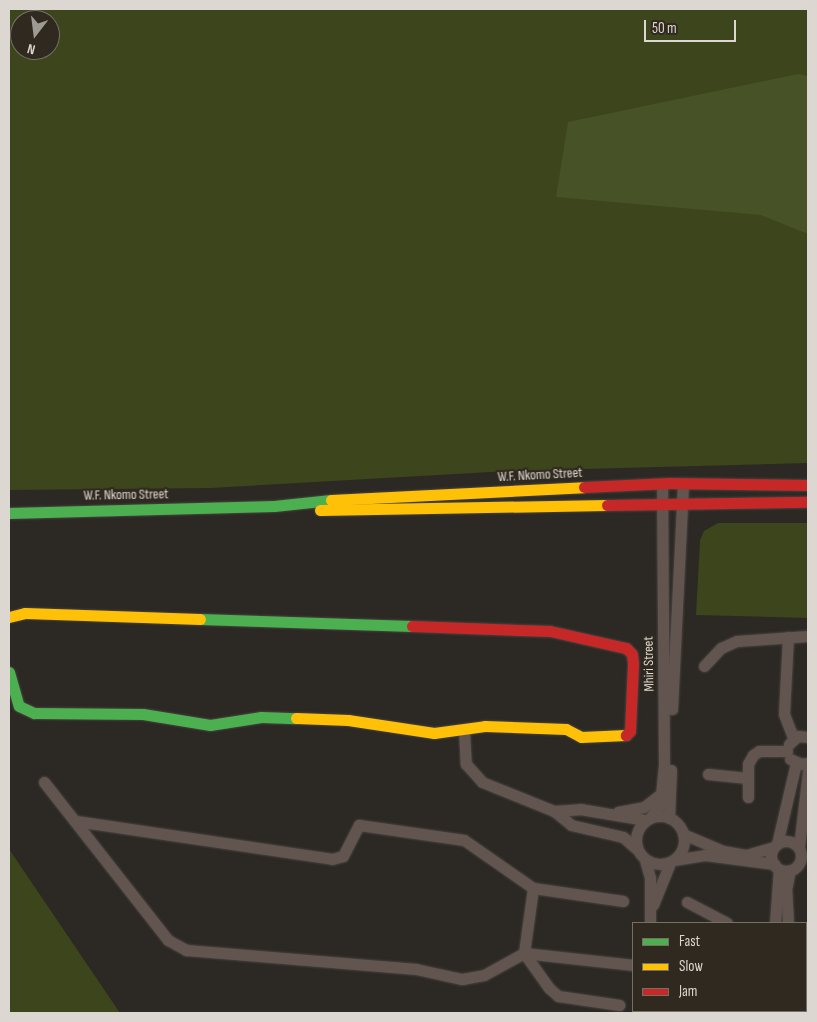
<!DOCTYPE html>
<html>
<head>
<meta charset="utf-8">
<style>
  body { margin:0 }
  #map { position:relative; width:817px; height:1022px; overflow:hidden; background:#2c2823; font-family:"Sofia Sans Condensed",sans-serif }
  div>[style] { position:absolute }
  .green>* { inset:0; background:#3c451c }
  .forest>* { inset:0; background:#475226 }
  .roads { filter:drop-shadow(0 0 1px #474440) drop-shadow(0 0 1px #474440) }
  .street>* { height:11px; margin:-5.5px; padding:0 5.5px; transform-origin:5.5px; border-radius:5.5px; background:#625550 }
  .street>.ring { margin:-5.5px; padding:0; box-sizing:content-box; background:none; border:11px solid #625550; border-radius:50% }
  .fast>* { height:11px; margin:-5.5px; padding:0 5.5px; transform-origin:5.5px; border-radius:5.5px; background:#4caf50 }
  .slow>* { height:11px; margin:-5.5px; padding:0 5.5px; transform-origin:5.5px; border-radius:5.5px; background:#ffc107 }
  .jam>* { height:11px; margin:-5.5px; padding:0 5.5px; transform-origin:5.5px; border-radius:5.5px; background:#c62828 }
  span { translate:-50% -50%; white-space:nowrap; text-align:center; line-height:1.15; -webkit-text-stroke:4.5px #30291f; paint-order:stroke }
  .street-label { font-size:14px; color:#dcd7d1 }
  .frame { position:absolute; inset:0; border:10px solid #dcd7d1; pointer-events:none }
  .legend { position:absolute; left:632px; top:922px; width:175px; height:90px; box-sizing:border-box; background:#30291f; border:1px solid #756f66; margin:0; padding:6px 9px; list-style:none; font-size:15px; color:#dcd7d1 }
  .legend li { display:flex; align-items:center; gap:10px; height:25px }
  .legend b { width:25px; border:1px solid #756f66 }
  .north { position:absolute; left:10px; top:10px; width:50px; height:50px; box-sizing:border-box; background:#30291f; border:1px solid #756f66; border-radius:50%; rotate:195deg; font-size:14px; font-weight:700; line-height:20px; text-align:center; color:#dcd7d1 }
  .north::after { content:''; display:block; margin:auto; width:18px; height:22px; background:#9e9a94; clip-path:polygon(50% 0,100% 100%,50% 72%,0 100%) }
  .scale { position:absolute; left:644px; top:20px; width:92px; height:22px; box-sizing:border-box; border:2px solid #dcd7d1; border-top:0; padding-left:6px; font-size:15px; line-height:18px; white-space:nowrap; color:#dcd7d1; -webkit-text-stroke:4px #30291f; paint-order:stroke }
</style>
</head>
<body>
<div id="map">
  <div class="green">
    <i style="clip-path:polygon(evenodd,9px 9px,808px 9px,808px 463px,508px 471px,211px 488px,9px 490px,9px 9px,20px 20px,50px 20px,50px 50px,20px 50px,20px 20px)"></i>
    <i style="clip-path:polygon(718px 523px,808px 523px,808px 618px,696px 615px,700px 540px,704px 531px)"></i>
    <i style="clip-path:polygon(9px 849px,120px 1013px,9px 1013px)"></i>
  </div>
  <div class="forest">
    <i style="clip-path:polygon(798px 74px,808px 76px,808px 234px,761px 215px,556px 197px,568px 122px)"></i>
  </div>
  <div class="roads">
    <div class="street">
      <i style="left:788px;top:637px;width:77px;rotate:93deg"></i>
      <i style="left:784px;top:714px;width:26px;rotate:69deg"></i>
      <i style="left:704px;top:666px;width:25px;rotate:-47deg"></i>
      <i style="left:721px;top:648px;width:17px;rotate:-24deg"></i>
      <i style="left:737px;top:641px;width:71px;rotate:-4deg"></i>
      <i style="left:672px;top:709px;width:225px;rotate:-87.2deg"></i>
      <i style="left:464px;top:730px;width:34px;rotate:87deg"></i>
      <i style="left:466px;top:764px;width:24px;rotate:48deg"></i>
      <i style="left:482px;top:782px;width:78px;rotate:21.9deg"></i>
      <i style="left:554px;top:811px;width:26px;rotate:-4deg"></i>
      <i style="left:580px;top:809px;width:67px;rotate:9.5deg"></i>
      <i style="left:789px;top:744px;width:12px;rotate:-42deg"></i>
      <i style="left:798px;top:736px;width:10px;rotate:6deg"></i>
      <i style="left:790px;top:759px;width:12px;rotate:24deg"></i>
      <i style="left:801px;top:764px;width:7px;rotate:-8deg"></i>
      <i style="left:708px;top:774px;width:40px;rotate:5.7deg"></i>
      <i style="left:44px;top:782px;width:201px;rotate:51.9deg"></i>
      <i style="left:168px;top:940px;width:21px;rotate:29deg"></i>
      <i style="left:186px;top:950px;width:231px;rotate:4.7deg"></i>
      <i style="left:416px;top:969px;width:47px;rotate:12.3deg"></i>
      <i style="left:462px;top:979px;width:22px;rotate:-10deg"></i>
      <i style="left:484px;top:975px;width:46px;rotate:-28.8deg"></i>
      <i style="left:524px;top:953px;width:110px;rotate:6.3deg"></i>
      <i style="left:748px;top:797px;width:33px;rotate:-90deg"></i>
      <i style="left:748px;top:764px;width:10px;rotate:-61deg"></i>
      <i style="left:753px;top:755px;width:7px;rotate:-34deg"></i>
      <i style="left:759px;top:751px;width:28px"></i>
      <i style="left:554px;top:811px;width:22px;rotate:39deg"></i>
      <i style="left:571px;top:825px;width:53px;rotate:13deg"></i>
      <i style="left:623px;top:837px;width:18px;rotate:41deg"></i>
      <i style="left:618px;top:812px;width:26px;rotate:-11deg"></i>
      <i style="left:644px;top:807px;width:23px;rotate:-38deg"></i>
      <i class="ring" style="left:636px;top:816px;width:37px;height:37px"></i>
      <i style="left:650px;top:818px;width:16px;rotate:-52deg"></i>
      <i style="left:660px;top:805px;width:40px;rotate:-84.3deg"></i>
      <i style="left:664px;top:765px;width:281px;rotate:-90.4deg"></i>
      <i style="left:669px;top:818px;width:48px;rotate:-87.6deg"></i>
      <i style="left:76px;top:821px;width:259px;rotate:8.4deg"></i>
      <i style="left:332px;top:859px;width:11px;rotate:-15deg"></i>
      <i style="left:343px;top:856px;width:35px;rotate:-63deg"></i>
      <i style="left:359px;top:825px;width:106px;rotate:8.1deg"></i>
      <i style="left:464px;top:840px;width:84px;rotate:34.8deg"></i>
      <i style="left:533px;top:888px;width:91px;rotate:8.2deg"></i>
      <i style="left:683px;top:834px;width:43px;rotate:23deg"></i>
      <i style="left:723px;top:851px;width:23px;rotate:10deg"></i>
      <i style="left:746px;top:855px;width:29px;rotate:-16deg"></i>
      <i class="ring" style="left:771px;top:841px;width:19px;height:19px"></i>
      <i style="left:777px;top:844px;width:83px;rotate:-76.8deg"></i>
      <i style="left:799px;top:847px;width:76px;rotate:-83.2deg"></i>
      <i style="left:645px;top:860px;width:19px;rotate:74deg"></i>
      <i style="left:650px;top:878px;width:45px;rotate:90deg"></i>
      <i style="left:674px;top:860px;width:31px;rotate:-9deg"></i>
      <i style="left:705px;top:855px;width:70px;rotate:7.4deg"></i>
      <i style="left:533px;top:888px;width:66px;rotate:97.9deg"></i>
      <i style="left:524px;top:953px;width:43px;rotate:54.5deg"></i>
      <i style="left:549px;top:988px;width:12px;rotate:42deg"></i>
      <i style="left:558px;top:996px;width:62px;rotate:8.4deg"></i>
      <i style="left:687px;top:902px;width:45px;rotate:27.7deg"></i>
      <i style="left:653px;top:905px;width:45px;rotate:-68deg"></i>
      <i style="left:775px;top:923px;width:54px;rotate:-85.8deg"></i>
      <i style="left:788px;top:923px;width:33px;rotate:-93deg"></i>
      <i style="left:786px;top:890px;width:20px;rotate:-79deg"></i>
      <i style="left:806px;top:949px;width:2px;rotate:27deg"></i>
      <i style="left:724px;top:1013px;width:2px;rotate:-90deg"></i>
      <i style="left:765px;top:1013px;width:2px;rotate:-63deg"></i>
      <i style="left:805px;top:1013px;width:6px;rotate:-59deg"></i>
    </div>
    <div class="fast">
      <i style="left:9px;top:513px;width:265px;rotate:-1.5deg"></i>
      <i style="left:274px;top:506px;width:57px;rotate:-6deg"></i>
      <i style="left:200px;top:619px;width:212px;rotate:1.9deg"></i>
      <i style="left:9px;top:672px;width:35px;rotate:74deg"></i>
      <i style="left:19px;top:706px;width:17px;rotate:25deg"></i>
      <i style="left:34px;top:713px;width:109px;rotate:0.5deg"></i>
      <i style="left:143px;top:714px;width:68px;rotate:9.3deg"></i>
      <i style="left:210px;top:725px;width:52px;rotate:-8.9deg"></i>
      <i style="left:261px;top:717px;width:35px;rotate:2deg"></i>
    </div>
    <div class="slow">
      <i style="left:331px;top:500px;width:253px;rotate:-2.9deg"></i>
      <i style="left:320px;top:510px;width:287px;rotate:-1deg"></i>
      <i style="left:9px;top:617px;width:16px;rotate:-14deg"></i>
      <i style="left:25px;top:613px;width:175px;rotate:2deg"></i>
      <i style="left:296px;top:718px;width:52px;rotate:2.2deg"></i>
      <i style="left:348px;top:720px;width:87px;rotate:8.6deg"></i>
      <i style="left:434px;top:733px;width:51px;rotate:-7.8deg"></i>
      <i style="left:485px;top:726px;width:81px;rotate:2.1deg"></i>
      <i style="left:566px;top:729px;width:17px;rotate:28deg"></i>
      <i style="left:581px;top:737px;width:45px;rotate:-2.5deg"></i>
    </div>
    <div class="jam">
      <i style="left:584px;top:487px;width:86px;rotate:-2.7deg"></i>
      <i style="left:670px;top:483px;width:138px;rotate:0.8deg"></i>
      <i style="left:607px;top:505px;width:201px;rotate:-0.9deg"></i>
      <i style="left:412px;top:626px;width:138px;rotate:2.1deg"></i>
      <i style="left:550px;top:631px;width:78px;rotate:12.6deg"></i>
      <i style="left:626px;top:648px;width:8px;rotate:45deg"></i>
      <i style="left:632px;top:654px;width:10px;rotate:84deg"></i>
      <i style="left:633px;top:664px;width:67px;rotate:92.6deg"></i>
      <i style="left:630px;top:731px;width:6px;rotate:135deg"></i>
    </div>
  </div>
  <div class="street-label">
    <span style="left:540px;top:475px;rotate:-3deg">W.F. Nkomo Street</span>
    <span style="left:126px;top:495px;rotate:-1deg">W.F. Nkomo Street</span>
    <span style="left:649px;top:664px;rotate:-91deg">Mhiri Street</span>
  </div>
  <div class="frame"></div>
  <ul class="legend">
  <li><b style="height:6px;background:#4caf50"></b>Fast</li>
  <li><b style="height:6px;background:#ffc107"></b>Slow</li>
  <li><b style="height:6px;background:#c62828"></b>Jam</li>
  </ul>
  <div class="north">N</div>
  <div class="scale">50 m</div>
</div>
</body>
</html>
